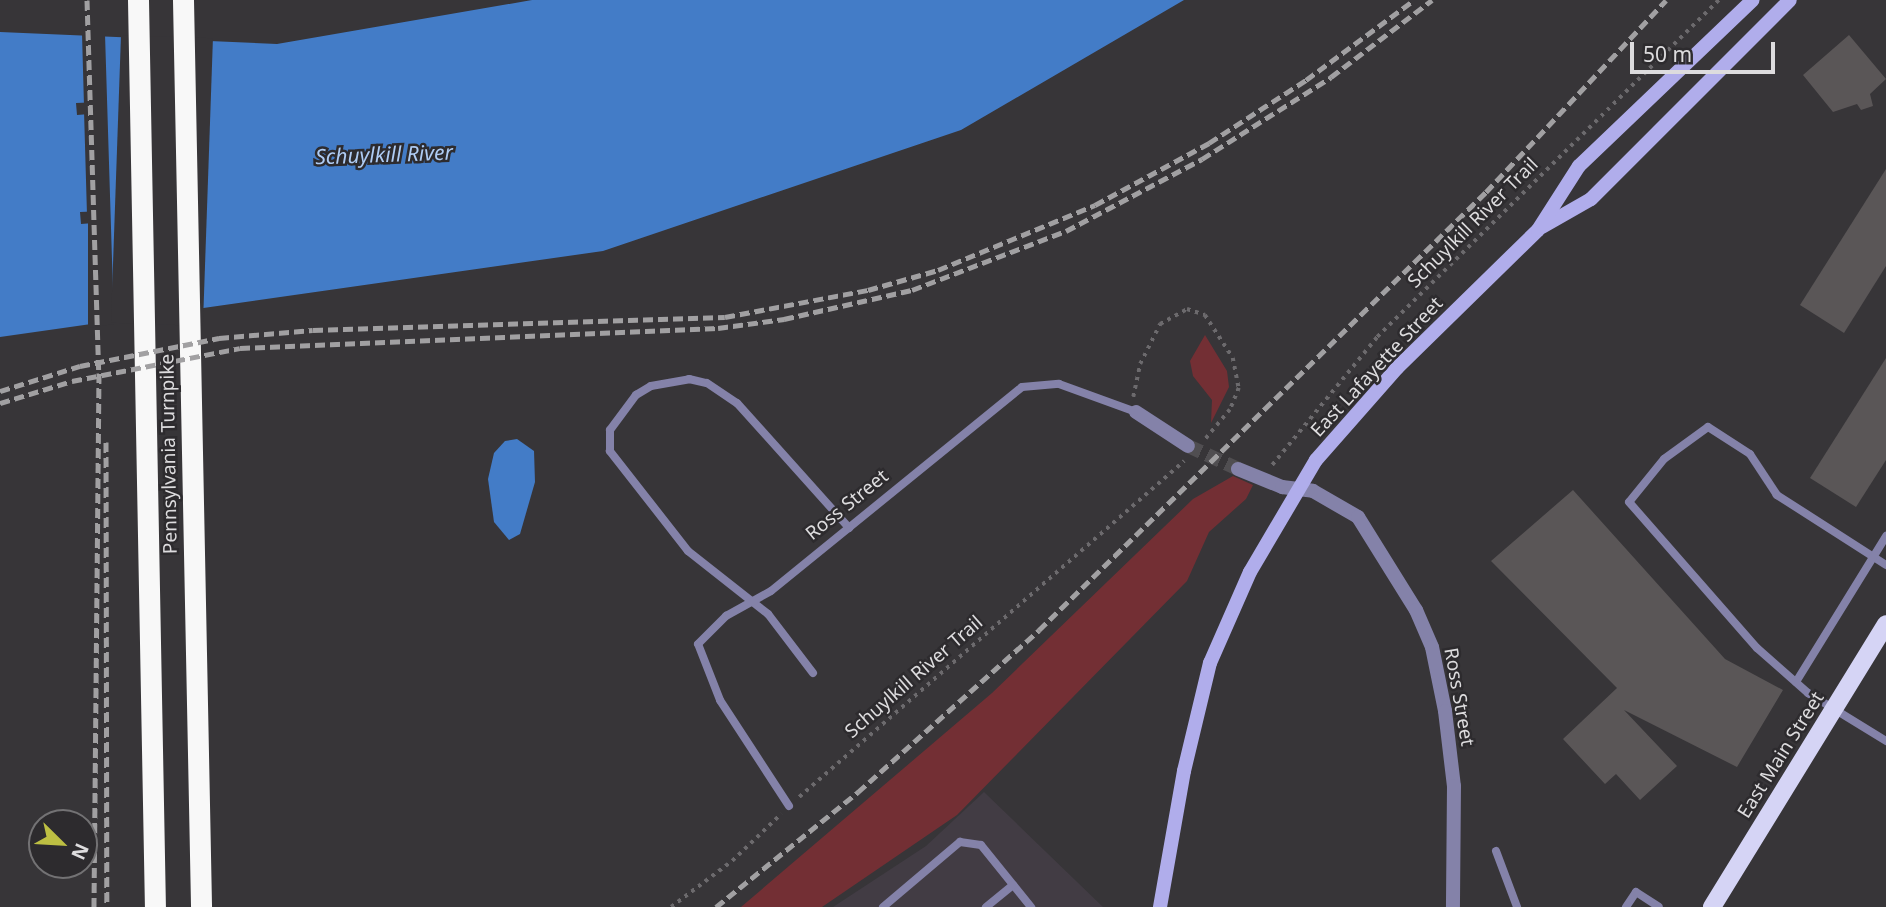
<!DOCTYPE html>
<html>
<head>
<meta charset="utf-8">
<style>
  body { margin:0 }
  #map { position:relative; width:1886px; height:907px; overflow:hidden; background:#373538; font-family:"Noto Sans",sans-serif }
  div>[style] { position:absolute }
  .built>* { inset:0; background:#423c44 }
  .green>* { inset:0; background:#732f34 }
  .water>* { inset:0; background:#437cc7 }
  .pier>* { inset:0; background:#373538; transform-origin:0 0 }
  .building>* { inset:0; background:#5a5657 }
  .street-tunnel>* { height:14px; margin-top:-7px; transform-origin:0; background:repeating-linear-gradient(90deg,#504e51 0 14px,transparent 0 21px) }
  .path>* { height:3.5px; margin-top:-1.75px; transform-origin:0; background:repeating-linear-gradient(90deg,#6c6a6d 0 3.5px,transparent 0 8.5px) }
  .lane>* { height:8px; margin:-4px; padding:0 4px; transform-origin:4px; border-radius:4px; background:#8482a9 }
  .street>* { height:14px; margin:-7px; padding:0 7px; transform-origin:7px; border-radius:7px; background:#8482a9 }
  .secondary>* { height:14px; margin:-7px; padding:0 7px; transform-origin:7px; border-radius:7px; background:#b0adeb }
  .primary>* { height:18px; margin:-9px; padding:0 9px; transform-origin:9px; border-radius:9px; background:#d5d4f5 }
  .highway>* { height:21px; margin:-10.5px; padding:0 10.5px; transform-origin:10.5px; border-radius:10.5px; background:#f8f8f8 }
  .rail>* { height:5px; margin-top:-2.5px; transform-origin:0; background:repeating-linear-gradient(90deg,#a1a0a2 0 10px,transparent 0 15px) }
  span { translate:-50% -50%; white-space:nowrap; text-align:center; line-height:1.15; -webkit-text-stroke:5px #2d2b2e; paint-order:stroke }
  .street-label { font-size:19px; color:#dddcde }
  .water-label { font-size:21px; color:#afccf4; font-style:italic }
  .north { position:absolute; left:28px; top:809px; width:70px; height:70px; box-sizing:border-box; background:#2d2b2e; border:2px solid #737274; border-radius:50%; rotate:114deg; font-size:19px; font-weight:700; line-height:28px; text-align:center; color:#dddcde }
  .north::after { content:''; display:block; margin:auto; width:24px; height:32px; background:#bdbf43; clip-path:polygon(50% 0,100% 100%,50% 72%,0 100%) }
  .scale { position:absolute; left:1630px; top:42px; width:145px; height:32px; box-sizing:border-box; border:4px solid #dddcde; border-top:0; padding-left:9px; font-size:21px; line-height:24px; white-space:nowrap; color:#dddcde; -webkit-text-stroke:5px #2d2b2e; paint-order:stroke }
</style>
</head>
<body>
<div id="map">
  <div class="built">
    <i style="clip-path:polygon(984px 792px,1103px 907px,833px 907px,926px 846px)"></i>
  </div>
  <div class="green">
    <i style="clip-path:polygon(1205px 335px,1227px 371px,1229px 387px,1211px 423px,1212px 400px,1193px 376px,1190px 361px)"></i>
    <i style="clip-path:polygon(1233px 476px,1253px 485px,1246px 499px,1209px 532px,1187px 581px,957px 815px,822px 907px,741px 907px,992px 693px,1193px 499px)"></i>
  </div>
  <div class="water">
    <i style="clip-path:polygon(evenodd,532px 0,1184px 0,961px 130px,603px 251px,0 337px,0 32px,277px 44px,532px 0,101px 102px,102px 113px,77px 115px,76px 103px,101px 102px,532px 0,105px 211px,106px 222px,81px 224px,80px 212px,105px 211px)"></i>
    <i style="clip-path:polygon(517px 439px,534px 451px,535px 482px,520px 534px,509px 540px,494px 522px,488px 479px,494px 453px,505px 441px)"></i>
  </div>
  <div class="pier">
    <i style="clip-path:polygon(82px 34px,105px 34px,114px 324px,88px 328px,88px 220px,102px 219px,102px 215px,87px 215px,84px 111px,98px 110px,98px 106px,84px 106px)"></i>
    <i style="left:121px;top:35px;width:92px;height:288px;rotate:2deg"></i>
  </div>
  <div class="building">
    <i style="clip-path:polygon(1849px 35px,1886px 79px,1870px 94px,1873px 106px,1861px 110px,1857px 104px,1833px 112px,1803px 75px)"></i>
    <i style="clip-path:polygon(1886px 169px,1886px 266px,1844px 333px,1800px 305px)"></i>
    <i style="clip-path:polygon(1886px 358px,1886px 460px,1856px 507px,1810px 478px)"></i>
    <i style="clip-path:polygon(1573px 490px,1725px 659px,1783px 690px,1737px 767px,1624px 710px,1677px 766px,1640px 800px,1616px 774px,1605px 784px,1563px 739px,1617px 688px,1491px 561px)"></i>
  </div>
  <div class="street-tunnel">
    <i style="left:1188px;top:446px;width:55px;rotate:24.7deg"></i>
  </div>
  <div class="path">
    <i style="left:1133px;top:397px;width:34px;rotate:-78deg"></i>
    <i style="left:1140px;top:364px;width:45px;rotate:-63.4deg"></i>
    <i style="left:1160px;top:324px;width:31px;rotate:-29deg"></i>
    <i style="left:1187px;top:309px;width:19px;rotate:18deg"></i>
    <i style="left:1205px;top:315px;width:51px;rotate:56.9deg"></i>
    <i style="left:1233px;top:358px;width:31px;rotate:79deg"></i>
    <i style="left:1239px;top:388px;width:24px;rotate:112deg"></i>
    <i style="left:1230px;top:410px;width:40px;rotate:130deg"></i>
    <i style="left:1272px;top:465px;width:166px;rotate:-50.6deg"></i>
    <i style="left:1377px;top:337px;width:480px;rotate:-44.6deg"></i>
    <i style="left:799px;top:797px;width:511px;rotate:-41.11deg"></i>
    <i style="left:671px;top:907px;width:76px;rotate:-37deg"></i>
    <i style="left:732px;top:861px;width:68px;rotate:-43.8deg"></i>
  </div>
  <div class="lane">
    <i style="left:1886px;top:565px;width:130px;rotate:-147.3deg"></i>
    <i style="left:1777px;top:495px;width:49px;rotate:-123.4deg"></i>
    <i style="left:1750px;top:454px;width:50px;rotate:-147.3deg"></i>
    <i style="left:1708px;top:427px;width:54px;rotate:144deg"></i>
    <i style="left:1664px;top:459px;width:55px;rotate:129.1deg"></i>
    <i style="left:1629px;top:502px;width:194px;rotate:48.8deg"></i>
    <i style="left:1757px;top:648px;width:68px;rotate:41.4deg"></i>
    <i style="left:1808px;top:693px;width:92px;rotate:31.6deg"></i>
    <i style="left:813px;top:673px;width:74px;rotate:-127.3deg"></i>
    <i style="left:768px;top:614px;width:102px;rotate:-141.8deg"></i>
    <i style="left:688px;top:551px;width:127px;rotate:-128deg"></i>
    <i style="left:610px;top:451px;width:21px;rotate:-90deg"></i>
    <i style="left:610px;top:430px;width:44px;rotate:-53.4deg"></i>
    <i style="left:636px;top:395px;width:17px;rotate:-31deg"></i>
    <i style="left:651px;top:386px;width:39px;rotate:-10deg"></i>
    <i style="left:689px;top:379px;width:18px;rotate:13deg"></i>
    <i style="left:707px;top:383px;width:36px;rotate:34deg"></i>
    <i style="left:737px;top:403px;width:168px;rotate:48.1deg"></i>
    <i style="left:1796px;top:682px;width:172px;rotate:-58.3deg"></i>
    <i style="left:789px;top:806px;width:126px;rotate:-123.1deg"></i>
    <i style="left:720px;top:700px;width:60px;rotate:-111.4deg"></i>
    <i style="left:698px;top:644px;width:40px;rotate:-45deg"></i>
    <i style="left:726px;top:616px;width:51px;rotate:-29.1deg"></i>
    <i style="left:771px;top:591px;width:323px;rotate:-39.1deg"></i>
    <i style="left:1022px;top:387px;width:37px;rotate:-5deg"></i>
    <i style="left:1059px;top:384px;width:82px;rotate:20deg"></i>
    <i style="left:1496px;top:851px;width:60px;rotate:69.4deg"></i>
    <i style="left:883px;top:907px;width:101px;rotate:-40.2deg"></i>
    <i style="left:960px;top:842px;width:21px;rotate:8deg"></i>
    <i style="left:981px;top:845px;width:80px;rotate:51.1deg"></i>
    <i style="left:986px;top:907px;width:35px;rotate:-39deg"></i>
    <i style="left:1626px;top:907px;width:18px;rotate:-56deg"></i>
    <i style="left:1636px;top:892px;width:27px;rotate:33deg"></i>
  </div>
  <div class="street">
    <i style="left:1136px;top:412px;width:62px;rotate:33.2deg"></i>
    <i style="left:1238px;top:469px;width:48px;rotate:22.2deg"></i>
    <i style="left:1282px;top:487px;width:31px;rotate:7deg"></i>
    <i style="left:1313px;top:491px;width:52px;rotate:30deg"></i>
    <i style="left:1358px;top:517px;width:110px;rotate:58.1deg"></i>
    <i style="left:1416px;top:610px;width:40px;rotate:66.6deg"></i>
    <i style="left:1432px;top:647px;width:65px;rotate:78.5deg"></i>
    <i style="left:1445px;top:711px;width:76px;rotate:83.2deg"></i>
    <i style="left:1454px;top:786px;width:121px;rotate:90.5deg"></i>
  </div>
  <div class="secondary">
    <i style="left:1542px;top:227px;width:56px;rotate:-29.7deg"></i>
    <i style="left:1591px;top:199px;width:281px;rotate:-45deg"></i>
    <i style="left:1160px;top:907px;width:138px;rotate:-80deg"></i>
    <i style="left:1184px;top:771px;width:111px;rotate:-76.5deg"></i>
    <i style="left:1210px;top:663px;width:99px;rotate:-66.3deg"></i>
    <i style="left:1250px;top:572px;width:130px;rotate:-59.5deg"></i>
    <i style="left:1316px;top:460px;width:123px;rotate:-48.6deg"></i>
    <i style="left:1397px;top:368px;width:197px;rotate:-44.4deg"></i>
    <i style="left:1538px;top:230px;width:76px;rotate:-57.4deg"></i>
    <i style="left:1579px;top:166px;width:240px;rotate:-43.7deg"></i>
  </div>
  <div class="primary">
    <i style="left:1712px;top:907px;width:332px;rotate:-58.4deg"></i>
  </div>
  <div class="highway">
    <i style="left:138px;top:0;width:907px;rotate:88.93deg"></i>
    <i style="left:183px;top:0;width:907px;rotate:88.86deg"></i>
  </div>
  <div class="rail">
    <i style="left:87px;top:0;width:373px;rotate:88.2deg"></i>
    <i style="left:99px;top:373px;width:534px;rotate:90.54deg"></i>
    <i style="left:0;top:391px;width:84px;rotate:-17.4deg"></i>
    <i style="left:80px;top:366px;width:142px;rotate:-11.4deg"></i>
    <i style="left:219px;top:338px;width:94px;rotate:-4.9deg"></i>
    <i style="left:313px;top:330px;width:412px;rotate:-1.8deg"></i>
    <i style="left:725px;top:317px;width:146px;rotate:-10.7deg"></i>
    <i style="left:868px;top:290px;width:73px;rotate:-15.9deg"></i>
    <i style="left:938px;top:270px;width:170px;rotate:-22.5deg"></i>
    <i style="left:1095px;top:205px;width:130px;rotate:-28.5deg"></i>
    <i style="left:1209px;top:143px;width:116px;rotate:-33deg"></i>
    <i style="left:1306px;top:80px;width:134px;rotate:-36.5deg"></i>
    <i style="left:0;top:403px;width:75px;rotate:-17deg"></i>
    <i style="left:72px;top:381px;width:171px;rotate:-11.1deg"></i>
    <i style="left:240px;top:348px;width:478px;rotate:-2.4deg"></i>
    <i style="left:718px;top:328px;width:67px;rotate:-7.8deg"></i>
    <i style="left:784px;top:319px;width:131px;rotate:-12.8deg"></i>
    <i style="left:912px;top:290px;width:165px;rotate:-21deg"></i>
    <i style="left:1066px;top:231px;width:154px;rotate:-27.9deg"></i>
    <i style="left:1202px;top:159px;width:153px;rotate:-32.4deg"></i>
    <i style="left:1331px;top:77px;width:127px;rotate:-37.3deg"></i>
    <i style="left:106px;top:442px;width:465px;rotate:89.9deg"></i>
    <i style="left:716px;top:907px;width:183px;rotate:-39deg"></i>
    <i style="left:858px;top:792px;width:243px;rotate:-41.8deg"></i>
    <i style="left:1039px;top:630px;width:626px;rotate:-44.42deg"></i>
    <i style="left:1486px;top:192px;width:263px;rotate:-46.8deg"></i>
  </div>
  <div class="street-label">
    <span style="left:1473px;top:223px;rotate:-45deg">Schuylkill River Trail</span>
    <span style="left:1377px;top:367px;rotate:-47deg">East Lafayette Street</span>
    <span style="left:169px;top:454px;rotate:-91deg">Pennsylvania Turnpike</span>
    <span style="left:847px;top:505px;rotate:-39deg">Ross Street</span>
    <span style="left:914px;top:677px;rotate:-41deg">Schuylkill River Trail</span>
    <span style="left:1459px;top:697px;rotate:80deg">Ross Street</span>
    <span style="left:1781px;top:755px;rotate:-58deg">East Main Street</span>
  </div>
  <div class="water-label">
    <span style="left:384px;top:154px;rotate:-2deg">Schuylkill River</span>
  </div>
  <div class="north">N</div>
  <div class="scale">50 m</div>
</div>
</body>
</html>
